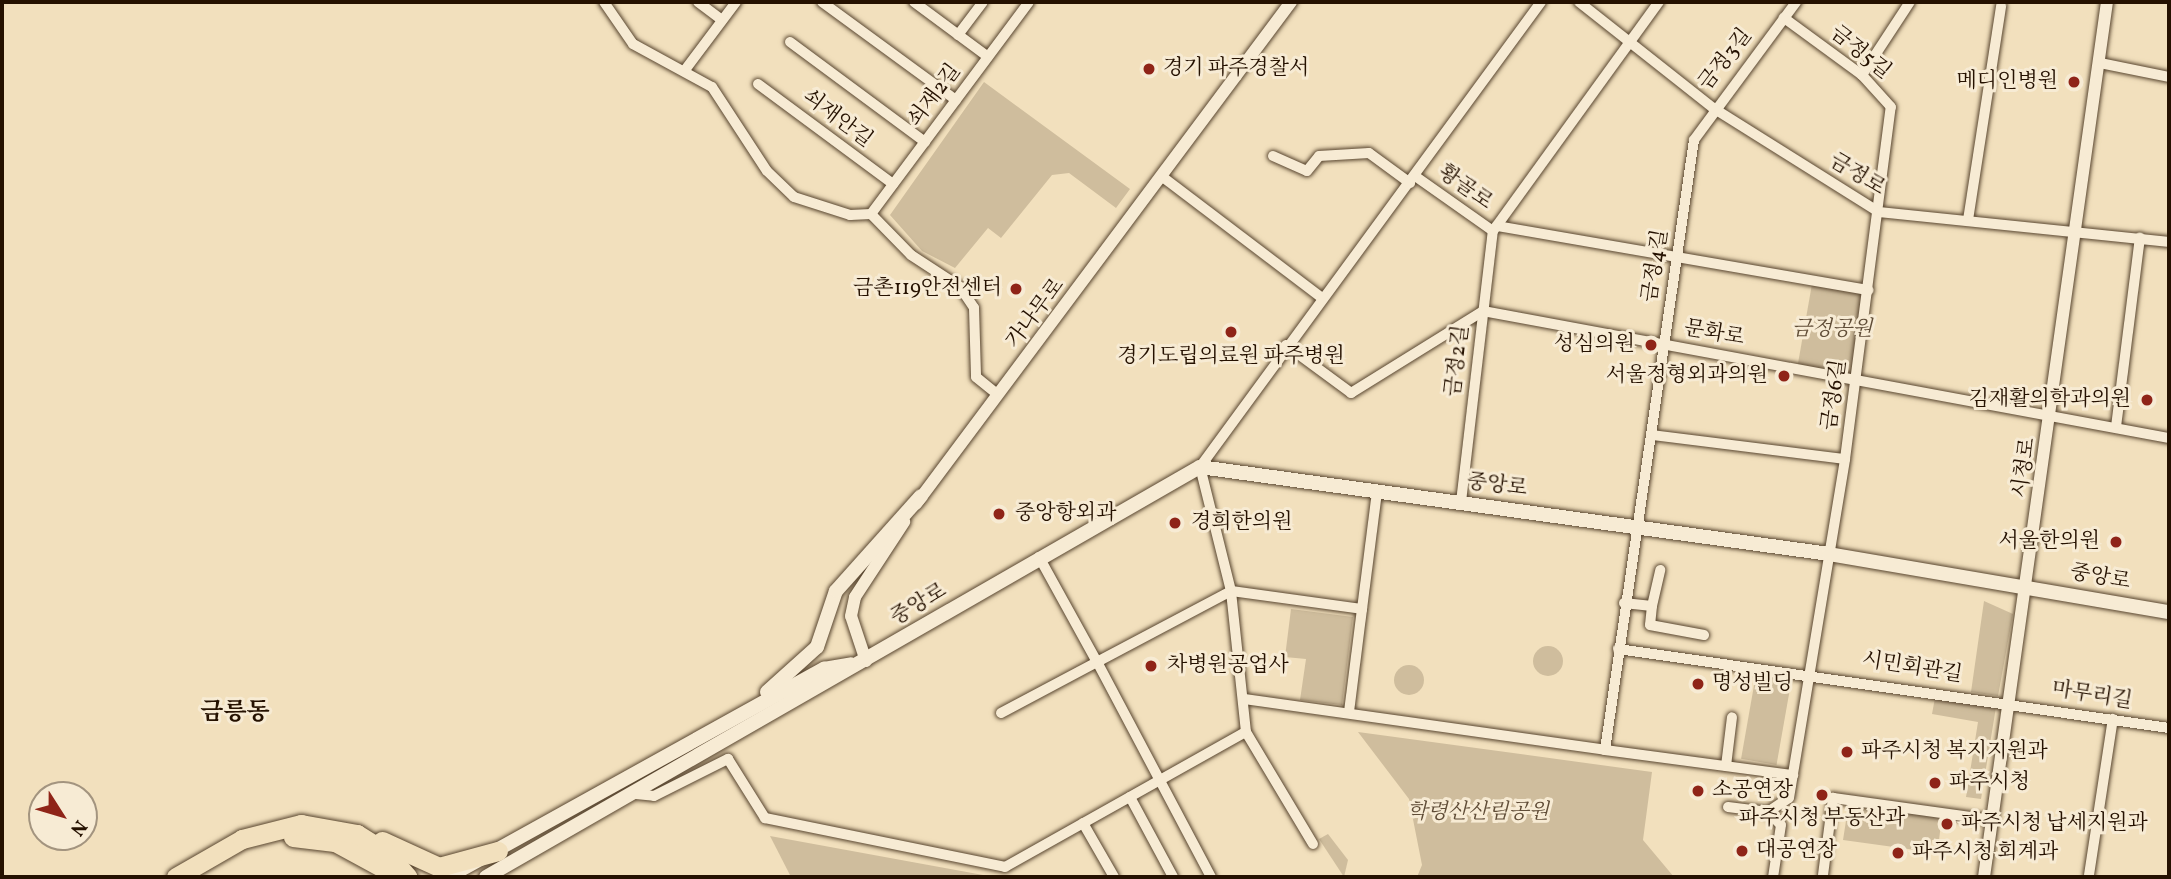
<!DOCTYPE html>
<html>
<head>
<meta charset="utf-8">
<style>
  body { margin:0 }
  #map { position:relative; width:2171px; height:879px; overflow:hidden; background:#f2e0bd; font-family:Vollkorn,"Noto Serif KR",serif }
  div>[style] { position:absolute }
  .green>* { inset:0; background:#cfbd9d; transform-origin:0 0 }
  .round { border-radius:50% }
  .roads { filter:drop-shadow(0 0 2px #58452f) drop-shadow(0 0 2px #58452f) }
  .minor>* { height:10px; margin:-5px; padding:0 5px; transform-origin:5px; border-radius:5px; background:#f7ebd4 }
  .tertiary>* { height:12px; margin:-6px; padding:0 6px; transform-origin:6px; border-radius:6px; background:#f7ebd4 }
  .secondary>* { height:14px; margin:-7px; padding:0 7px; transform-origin:7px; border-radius:7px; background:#f7ebd4 }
  .motorway>* { height:19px; margin:-9.5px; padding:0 9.5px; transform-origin:9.5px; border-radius:9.5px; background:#f2e0bd }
  .dots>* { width:19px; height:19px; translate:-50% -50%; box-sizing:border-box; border:4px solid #f7ebd4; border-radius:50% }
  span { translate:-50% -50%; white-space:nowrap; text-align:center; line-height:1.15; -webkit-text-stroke:6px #f7ebd4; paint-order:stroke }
  .street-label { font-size:21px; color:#251100 }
  .poi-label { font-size:21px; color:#251100 }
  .left { translate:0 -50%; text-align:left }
  .right { translate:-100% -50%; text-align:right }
  .park-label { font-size:21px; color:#604d37; font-style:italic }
  .quarter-label { font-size:24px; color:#251100; font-weight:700 }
  .frame { position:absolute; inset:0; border:4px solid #251100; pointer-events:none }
  .north { position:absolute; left:28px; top:781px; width:70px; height:70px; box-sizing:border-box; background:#f7ebd4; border:2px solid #a3947f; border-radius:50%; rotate:127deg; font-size:19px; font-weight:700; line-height:28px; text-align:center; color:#251100 }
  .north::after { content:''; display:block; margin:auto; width:24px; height:32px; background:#8f2418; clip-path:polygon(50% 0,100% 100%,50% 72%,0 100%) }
</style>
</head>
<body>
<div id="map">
  <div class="green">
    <i style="clip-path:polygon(984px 82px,1130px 189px,1116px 208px,1069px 173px,1052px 175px,1001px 238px,988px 228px,955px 268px,922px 251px,890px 215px)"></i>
    <i style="left:1812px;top:284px;width:54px;height:83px;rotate:10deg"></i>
    <i style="clip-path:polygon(1984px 601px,2013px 614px,1998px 696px,1971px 692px)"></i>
    <i style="clip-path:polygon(1291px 609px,1353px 617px,1342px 705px,1300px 700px,1306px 659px,1285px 657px)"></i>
    <i class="round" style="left:1533px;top:646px;width:30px;height:30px"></i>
    <i class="round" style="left:1394px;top:665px;width:30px;height:30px"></i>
    <i style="left:1756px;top:674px;width:36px;height:86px;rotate:10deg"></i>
    <i style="clip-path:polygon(1935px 698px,1996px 707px,1981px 799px,1966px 797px,1978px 722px,1932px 714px)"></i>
    <i style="clip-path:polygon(1358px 732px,1652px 772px,1643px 840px,1674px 877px,1417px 877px,1422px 865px,1409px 799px)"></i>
    <i style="clip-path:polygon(1854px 805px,1942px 816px,1939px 840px,1932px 840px,1930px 852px,1843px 840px,1848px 808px)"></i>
    <i style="clip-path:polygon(1328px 834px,1348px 860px,1344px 877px,1319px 839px)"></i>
    <i style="clip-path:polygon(770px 836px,994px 877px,791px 877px)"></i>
  </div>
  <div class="roads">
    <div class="minor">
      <i style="left:604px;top:2px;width:51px;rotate:55.4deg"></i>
      <i style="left:633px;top:44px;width:90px;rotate:28.6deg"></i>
      <i style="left:712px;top:87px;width:100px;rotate:56.8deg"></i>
      <i style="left:767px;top:171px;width:37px;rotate:44deg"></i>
      <i style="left:794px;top:197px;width:59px;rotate:17.8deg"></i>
      <i style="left:850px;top:215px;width:21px;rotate:-3deg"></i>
      <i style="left:871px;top:214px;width:57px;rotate:45.7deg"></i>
      <i style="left:911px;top:255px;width:59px;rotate:33.1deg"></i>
      <i style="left:960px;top:287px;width:25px;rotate:56deg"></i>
      <i style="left:974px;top:308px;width:69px;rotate:88.3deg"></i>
      <i style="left:976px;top:377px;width:28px;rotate:39deg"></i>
      <i style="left:698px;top:2px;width:30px;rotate:37deg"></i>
      <i style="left:822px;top:2px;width:166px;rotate:36.2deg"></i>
      <i style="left:914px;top:2px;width:92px;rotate:36.6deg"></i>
      <i style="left:1579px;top:2px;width:171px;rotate:38.3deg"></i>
      <i style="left:1713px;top:108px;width:196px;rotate:32.1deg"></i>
      <i style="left:1879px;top:212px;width:292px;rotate:5.9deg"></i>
      <i style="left:958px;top:35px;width:41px;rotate:-52.9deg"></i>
      <i style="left:790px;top:42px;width:168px;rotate:36.5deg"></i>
      <i style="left:2100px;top:63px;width:70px;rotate:11.5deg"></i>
      <i style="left:685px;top:70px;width:85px;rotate:-53.1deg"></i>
      <i style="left:1862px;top:75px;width:87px;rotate:-56.7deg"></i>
      <i style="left:758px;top:84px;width:168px;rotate:36.5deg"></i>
      <i style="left:1273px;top:156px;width:37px;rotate:24deg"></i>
      <i style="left:1307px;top:171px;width:19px;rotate:-51deg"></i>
      <i style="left:1319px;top:156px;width:50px;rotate:-3.4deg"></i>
      <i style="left:1369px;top:153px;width:51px;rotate:36.2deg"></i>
      <i style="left:1415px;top:176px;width:95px;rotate:35.2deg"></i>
      <i style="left:1164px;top:178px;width:198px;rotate:37.2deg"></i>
      <i style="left:871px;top:214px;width:264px;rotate:-53.3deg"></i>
      <i style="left:1968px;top:220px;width:217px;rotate:-81.2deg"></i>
      <i style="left:1497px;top:226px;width:377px;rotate:9.8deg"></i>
      <i style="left:1286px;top:345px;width:81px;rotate:36.4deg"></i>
      <i style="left:1351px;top:393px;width:155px;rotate:-31.8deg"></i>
      <i style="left:1483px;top:311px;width:698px;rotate:10.49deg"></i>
      <i style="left:2116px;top:427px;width:191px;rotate:-82.8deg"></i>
      <i style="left:1652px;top:435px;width:194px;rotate:7.1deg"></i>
      <i style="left:1461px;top:502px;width:273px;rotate:-83.3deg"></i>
      <i style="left:1493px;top:231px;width:283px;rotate:-54.1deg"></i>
      <i style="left:1624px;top:603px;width:28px;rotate:6deg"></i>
      <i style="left:1652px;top:606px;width:37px;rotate:-77deg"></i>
      <i style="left:1652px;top:606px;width:19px;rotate:96deg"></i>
      <i style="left:1650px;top:625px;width:55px;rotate:10.5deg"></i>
      <i style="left:1618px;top:649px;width:557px;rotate:8.16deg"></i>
      <i style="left:1244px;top:699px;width:365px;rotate:8deg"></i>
      <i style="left:1605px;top:750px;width:616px;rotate:-81.7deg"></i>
      <i style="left:1694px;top:140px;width:172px;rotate:-53.5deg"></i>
      <i style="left:1349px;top:712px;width:104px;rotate:-82.8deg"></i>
      <i style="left:1001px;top:713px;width:109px;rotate:-28deg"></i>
      <i style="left:1097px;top:662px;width:120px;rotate:-118.9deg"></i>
      <i style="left:1605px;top:750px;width:190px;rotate:7.6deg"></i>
      <i style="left:1726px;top:766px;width:49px;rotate:-83deg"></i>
      <i style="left:636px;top:794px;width:18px;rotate:6deg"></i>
      <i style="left:654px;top:796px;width:83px;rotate:-26.6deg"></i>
      <i style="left:728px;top:759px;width:70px;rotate:57.9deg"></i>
      <i style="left:765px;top:818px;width:245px;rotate:11.5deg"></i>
      <i style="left:1005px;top:867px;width:276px;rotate:-29.3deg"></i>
      <i style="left:1130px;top:797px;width:91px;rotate:61.7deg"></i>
      <i style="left:1728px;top:807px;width:40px;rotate:7.1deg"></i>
      <i style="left:1768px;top:812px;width:25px;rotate:-34deg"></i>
      <i style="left:1789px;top:798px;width:344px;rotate:-80.6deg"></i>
      <i style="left:1845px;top:459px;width:355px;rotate:-82.6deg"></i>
      <i style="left:1891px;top:107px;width:43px;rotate:-132.2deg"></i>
      <i style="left:1862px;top:75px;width:97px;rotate:-143.8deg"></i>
      <i style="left:1768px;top:812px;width:18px;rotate:45deg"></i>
      <i style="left:1781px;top:825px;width:53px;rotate:98.7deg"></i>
      <i style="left:1083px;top:823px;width:62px;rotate:60.1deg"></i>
      <i style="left:1313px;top:844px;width:131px;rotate:-120.9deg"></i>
      <i style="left:1246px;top:732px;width:142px;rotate:-96.1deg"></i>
      <i style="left:1231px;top:591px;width:128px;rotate:-104deg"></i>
      <i style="left:1200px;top:467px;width:577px;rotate:-53.75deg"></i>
      <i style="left:1823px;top:875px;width:78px;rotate:-82.6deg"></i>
      <i style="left:1833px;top:798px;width:161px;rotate:7.9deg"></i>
      <i style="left:2089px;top:875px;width:158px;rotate:-81.3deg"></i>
      <i style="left:1211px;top:877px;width:243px;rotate:-117.9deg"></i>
      <i style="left:1097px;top:662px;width:152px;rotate:-27.9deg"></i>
      <i style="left:1231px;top:591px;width:132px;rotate:7.8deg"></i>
      <i style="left:1362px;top:609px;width:118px;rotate:-82.7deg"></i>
    </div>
    <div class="tertiary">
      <i style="left:916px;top:504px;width:627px;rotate:-53.24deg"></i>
      <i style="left:866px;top:661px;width:47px;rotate:-108.4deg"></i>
      <i style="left:851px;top:616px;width:19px;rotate:-78deg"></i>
      <i style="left:855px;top:597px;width:90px;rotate:-56.8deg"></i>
      <i style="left:1984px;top:877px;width:884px;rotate:-82deg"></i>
    </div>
    <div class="secondary">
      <i style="left:767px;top:692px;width:67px;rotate:-42deg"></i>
      <i style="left:817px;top:647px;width:59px;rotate:-71.3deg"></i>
      <i style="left:836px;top:591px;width:127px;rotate:-48.2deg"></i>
      <i style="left:448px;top:877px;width:430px;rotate:-29deg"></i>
      <i style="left:824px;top:669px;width:27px;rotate:-10deg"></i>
      <i style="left:486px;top:877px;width:823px;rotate:-29.87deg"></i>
      <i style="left:1200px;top:467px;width:635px;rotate:7.87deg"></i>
      <i style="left:1829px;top:554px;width:345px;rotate:9.7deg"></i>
    </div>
    <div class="motorway">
      <i style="left:293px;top:837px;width:42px;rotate:6.8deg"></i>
      <i style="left:335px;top:842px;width:67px;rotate:28.5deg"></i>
      <i style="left:382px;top:841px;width:63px;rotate:24.5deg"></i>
      <i style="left:439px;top:867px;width:61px;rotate:-15.2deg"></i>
      <i style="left:176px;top:877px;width:76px;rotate:-29.9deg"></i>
      <i style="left:242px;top:839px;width:61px;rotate:-14.3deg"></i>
      <i style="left:301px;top:824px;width:57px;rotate:10.1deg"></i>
      <i style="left:357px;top:834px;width:34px;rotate:32deg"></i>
      <i style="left:386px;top:852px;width:33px;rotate:49deg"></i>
    </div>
  </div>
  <div class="dots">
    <i style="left:1149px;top:69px;background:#8f2418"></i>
    <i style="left:2074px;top:82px;background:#8f2418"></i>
    <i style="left:1016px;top:289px;background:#8f2418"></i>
    <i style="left:1231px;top:332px;background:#8f2418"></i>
    <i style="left:1651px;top:345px;background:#8f2418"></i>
    <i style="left:1784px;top:376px;background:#8f2418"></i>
    <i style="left:2147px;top:400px;background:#8f2418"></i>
    <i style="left:999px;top:514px;background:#8f2418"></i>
    <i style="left:1175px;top:523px;background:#8f2418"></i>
    <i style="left:2116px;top:542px;background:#8f2418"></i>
    <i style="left:1151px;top:666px;background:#8f2418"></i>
    <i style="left:1698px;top:684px;background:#8f2418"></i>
    <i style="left:1847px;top:752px;background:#8f2418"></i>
    <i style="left:1935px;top:783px;background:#8f2418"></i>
    <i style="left:1698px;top:791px;background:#8f2418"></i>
    <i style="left:1822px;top:795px;background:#8f2418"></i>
    <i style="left:1947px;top:824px;background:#8f2418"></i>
    <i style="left:1742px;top:851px;background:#8f2418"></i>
    <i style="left:1898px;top:853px;background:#8f2418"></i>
  </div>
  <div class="street-label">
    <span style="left:1860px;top:53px;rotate:39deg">금정5길</span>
    <span style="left:1726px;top:60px;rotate:-52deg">금정3길</span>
    <span style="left:935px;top:96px;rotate:-53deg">쇠재2길</span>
    <span style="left:837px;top:119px;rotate:37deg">쇠재안길</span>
    <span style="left:1857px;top:175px;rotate:31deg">금정로</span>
    <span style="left:1465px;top:188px;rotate:35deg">황골로</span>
    <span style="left:1656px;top:266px;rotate:-81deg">금정4길</span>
    <span style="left:1036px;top:314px;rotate:-53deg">가나무로</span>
    <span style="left:1714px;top:334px;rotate:10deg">문화로</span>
    <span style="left:1458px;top:361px;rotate:-83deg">금정2길</span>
    <span style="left:1835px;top:395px;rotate:-82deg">금정6길</span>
    <span style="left:2025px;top:468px;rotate:-82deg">시청로</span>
    <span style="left:1497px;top:486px;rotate:7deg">중앙로</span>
    <span style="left:2100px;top:578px;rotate:10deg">중앙로</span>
    <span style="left:919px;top:605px;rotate:-31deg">중앙로</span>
    <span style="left:1912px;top:668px;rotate:9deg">시민회관길</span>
    <span style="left:2092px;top:696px;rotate:9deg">마무리길</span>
  </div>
  <div class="poi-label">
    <span class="left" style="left:1163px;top:69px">경기 파주경찰서</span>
    <span class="right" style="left:2058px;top:82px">메디인병원</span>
    <span class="right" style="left:1002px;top:289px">금촌119안전센터</span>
    <span class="right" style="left:1635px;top:345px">성심의원</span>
    <span style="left:1231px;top:357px">경기도립의료원 파주병원</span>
    <span class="right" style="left:1768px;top:376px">서울정형외과의원</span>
    <span class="right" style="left:2131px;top:400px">김재활의학과의원</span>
    <span class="left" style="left:1015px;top:514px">중앙항외과</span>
    <span class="left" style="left:1191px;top:523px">경희한의원</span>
    <span class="right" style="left:2100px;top:542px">서울한의원</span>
    <span class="left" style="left:1167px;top:666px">차병원공업사</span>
    <span class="left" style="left:1712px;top:684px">명성빌딩</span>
    <span class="left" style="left:1861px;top:752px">파주시청 복지지원과</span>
    <span class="left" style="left:1949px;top:783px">파주시청</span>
    <span class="left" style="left:1712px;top:791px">소공연장</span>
    <span style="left:1822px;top:819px">파주시청 부동산과</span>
    <span class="left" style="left:1961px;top:824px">파주시청 납세지원과</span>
    <span class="left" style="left:1756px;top:851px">대공연장</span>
    <span class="left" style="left:1912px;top:853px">파주시청 회계과</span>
  </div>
  <div class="park-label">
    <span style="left:1832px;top:330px">금정공원</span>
    <span style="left:1478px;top:813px">학령산산림공원</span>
  </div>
  <div class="quarter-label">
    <span style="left:235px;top:714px">금릉동</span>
  </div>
  <div class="frame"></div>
  <div class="north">N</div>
</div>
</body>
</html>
